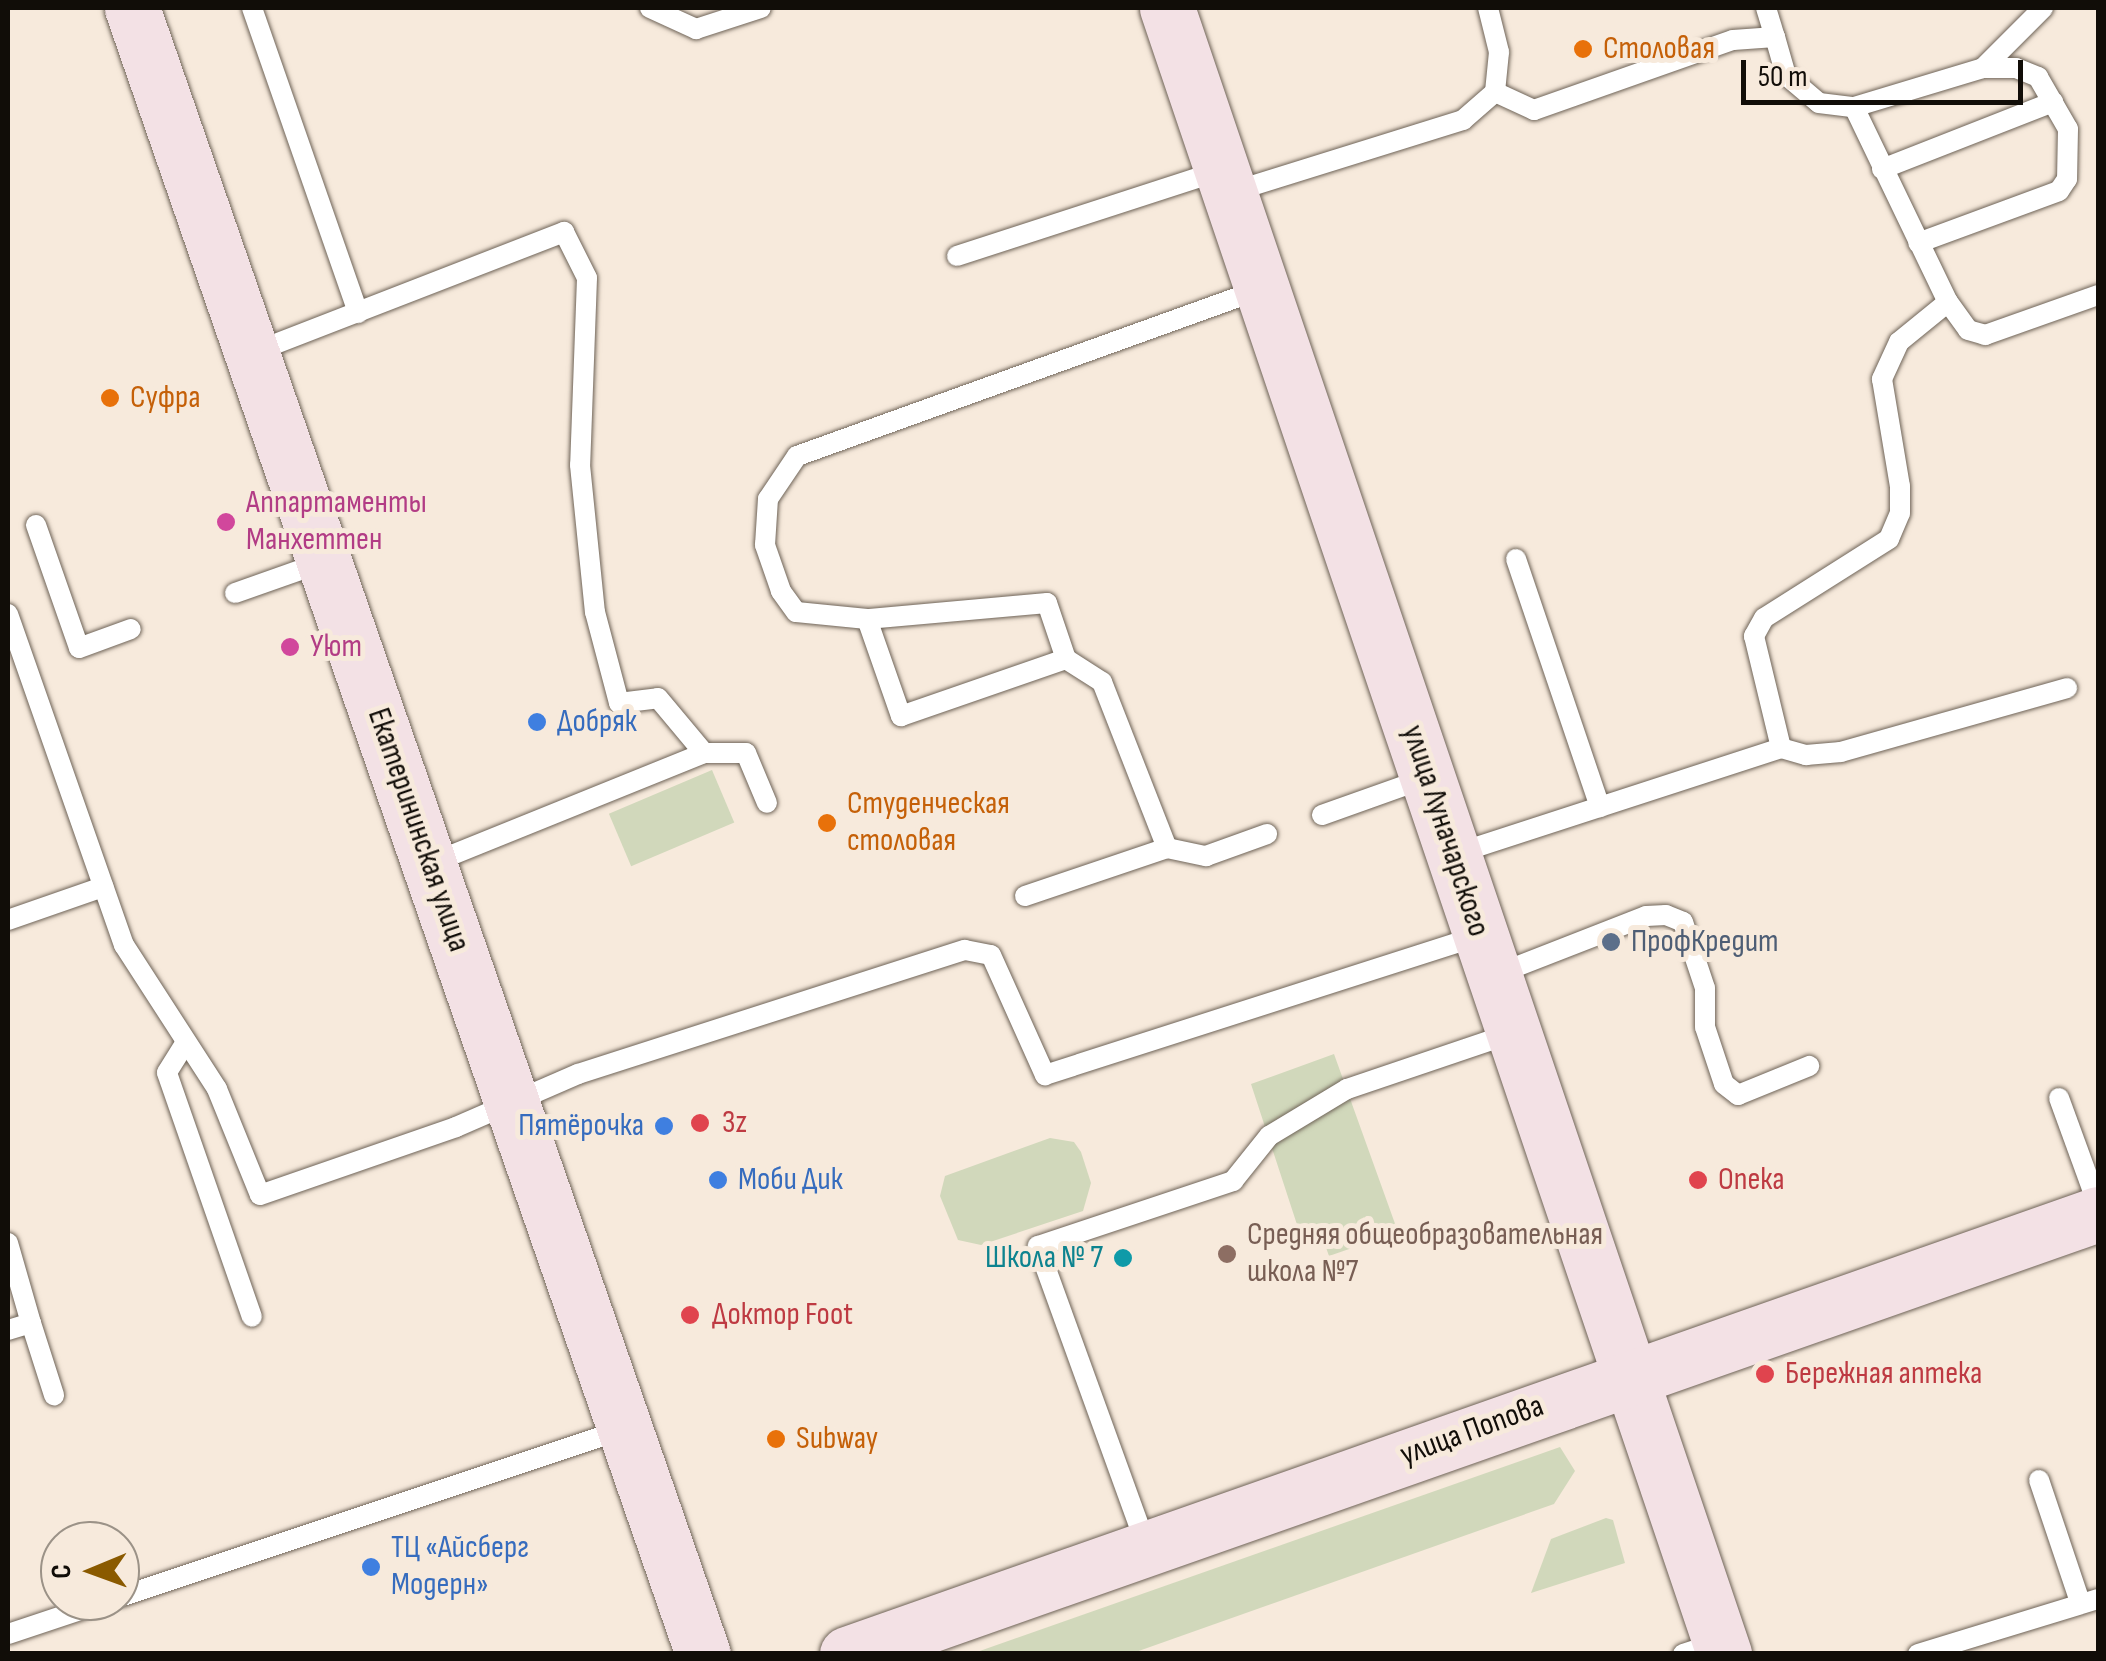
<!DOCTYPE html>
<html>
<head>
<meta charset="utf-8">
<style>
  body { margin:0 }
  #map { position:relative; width:2106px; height:1661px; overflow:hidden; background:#f7eadc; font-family:"Sofia Sans Condensed",sans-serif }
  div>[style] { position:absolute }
  .green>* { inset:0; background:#d1d8bb; transform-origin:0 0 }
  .roads { filter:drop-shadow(0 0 2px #6e6357) drop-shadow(0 0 2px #6e6357) }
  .service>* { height:20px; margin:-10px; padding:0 10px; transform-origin:10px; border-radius:10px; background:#fff }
  .primary>* { height:55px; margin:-27.5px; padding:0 27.5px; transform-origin:27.5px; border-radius:27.5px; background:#f3e1e5 }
  .dots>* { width:28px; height:28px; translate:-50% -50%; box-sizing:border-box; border:5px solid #f7eadc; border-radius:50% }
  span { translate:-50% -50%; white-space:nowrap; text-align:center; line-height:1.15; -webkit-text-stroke:10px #f7eadc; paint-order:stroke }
  .food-label { font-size:32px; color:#c56008 }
  .left { translate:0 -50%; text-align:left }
  .hotel-label { font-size:32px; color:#b23c85 }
  .shop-label { font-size:32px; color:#366cbe }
  .right { translate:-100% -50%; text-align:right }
  .street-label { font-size:32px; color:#110d08 }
  .service-label { font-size:32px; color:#4e5e75 }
  .health-label { font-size:32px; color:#be3a42 }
  .education-label { font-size:32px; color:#785e54 }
  .culture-label { font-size:32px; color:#0d838f }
  .frame { position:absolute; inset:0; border:10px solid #110d08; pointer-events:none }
  .north { position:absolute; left:40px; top:1521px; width:100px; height:100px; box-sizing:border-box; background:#f7eadc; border:2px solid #9b9287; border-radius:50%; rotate:269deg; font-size:28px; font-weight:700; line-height:40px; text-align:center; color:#110d08 }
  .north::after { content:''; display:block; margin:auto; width:35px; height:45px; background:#8a5a00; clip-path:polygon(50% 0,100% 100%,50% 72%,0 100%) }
  .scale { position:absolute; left:1741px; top:60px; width:282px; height:45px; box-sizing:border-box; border:5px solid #110d08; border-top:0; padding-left:12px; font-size:30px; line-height:35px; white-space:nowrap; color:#110d08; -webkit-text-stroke:8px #f7eadc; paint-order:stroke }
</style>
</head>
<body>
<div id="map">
  <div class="green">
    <i style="left:712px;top:770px;width:57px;height:112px;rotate:67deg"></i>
    <i style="clip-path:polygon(1334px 1054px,1398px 1232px,1329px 1256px,1323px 1239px,1304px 1246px,1251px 1084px)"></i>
    <i style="clip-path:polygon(1050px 1138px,1074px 1142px,1081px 1152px,1091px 1183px,1083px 1211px,981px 1245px,958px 1240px,940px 1196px,945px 1176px)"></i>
    <i style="clip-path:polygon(1560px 1447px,1575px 1471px,1554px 1504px,1133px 1653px,974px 1653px)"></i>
    <i style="clip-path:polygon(1606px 1518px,1613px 1520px,1625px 1563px,1531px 1593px,1551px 1539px)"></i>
  </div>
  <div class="roads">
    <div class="service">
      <i style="left:252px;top:8px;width:323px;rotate:70.8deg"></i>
      <i style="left:650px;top:8px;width:51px;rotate:24.5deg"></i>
      <i style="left:696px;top:29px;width:68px;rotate:-17.9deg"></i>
      <i style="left:1766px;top:8px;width:30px;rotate:73deg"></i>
      <i style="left:1983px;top:68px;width:85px;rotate:-45deg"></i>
      <i style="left:1495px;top:92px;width:43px;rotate:24.8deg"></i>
      <i style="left:1534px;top:110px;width:211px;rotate:-19.4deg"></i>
      <i style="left:1733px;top:40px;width:42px;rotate:-4.1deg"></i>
      <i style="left:1775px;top:37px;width:40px;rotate:74deg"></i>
      <i style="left:1786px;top:75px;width:43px;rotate:40.3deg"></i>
      <i style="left:1819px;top:103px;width:35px;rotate:7deg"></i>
      <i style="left:1854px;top:107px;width:216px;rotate:64.3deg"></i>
      <i style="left:1948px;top:302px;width:63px;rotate:140.8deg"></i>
      <i style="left:1899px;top:342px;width:41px;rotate:114.7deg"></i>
      <i style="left:1882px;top:379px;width:109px;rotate:80.5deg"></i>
      <i style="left:1900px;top:486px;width:27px;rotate:90deg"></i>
      <i style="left:1900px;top:513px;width:28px;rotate:113deg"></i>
      <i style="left:1889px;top:539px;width:148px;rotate:147.7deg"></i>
      <i style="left:1764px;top:618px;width:21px;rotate:119deg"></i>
      <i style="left:1754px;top:636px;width:115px;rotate:76.4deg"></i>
      <i style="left:1781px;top:748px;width:26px;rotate:16deg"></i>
      <i style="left:1806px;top:755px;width:35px;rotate:-5deg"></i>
      <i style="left:1841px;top:752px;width:235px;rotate:-15.8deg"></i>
      <i style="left:1854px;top:107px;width:135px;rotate:-16.8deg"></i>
      <i style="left:1983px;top:68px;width:33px"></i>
      <i style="left:2016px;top:68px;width:24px;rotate:22deg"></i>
      <i style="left:2038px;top:77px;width:60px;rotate:60deg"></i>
      <i style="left:2068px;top:129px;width:50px;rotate:91.1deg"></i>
      <i style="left:2067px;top:179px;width:14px;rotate:124deg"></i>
      <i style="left:2059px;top:191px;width:150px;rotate:159.8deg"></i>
      <i style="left:1882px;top:169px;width:184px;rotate:-21.4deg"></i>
      <i style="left:1232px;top:192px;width:242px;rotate:-17.3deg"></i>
      <i style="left:1463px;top:120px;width:43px;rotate:-41.2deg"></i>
      <i style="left:1495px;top:92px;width:40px;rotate:-84.3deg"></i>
      <i style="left:1499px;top:52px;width:45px;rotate:-104deg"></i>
      <i style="left:957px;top:256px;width:279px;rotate:-18deg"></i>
      <i style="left:1948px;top:302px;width:34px;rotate:54deg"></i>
      <i style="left:1968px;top:330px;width:18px;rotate:16deg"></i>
      <i style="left:1985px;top:335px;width:120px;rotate:-19.5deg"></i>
      <i style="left:252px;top:353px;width:335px;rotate:-21.2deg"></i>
      <i style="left:564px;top:232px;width:51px;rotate:63.4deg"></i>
      <i style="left:587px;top:278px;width:187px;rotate:92.1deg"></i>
      <i style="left:580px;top:465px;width:148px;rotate:84.2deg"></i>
      <i style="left:595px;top:612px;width:94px;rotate:75.2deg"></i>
      <i style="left:619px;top:703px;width:39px;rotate:-7deg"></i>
      <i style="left:658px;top:698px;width:72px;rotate:50.1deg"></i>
      <i style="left:36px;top:525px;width:130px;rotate:70.7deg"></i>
      <i style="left:79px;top:648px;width:55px;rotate:-20.1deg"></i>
      <i style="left:1516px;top:559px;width:262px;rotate:71.3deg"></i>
      <i style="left:235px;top:593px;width:93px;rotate:-19.4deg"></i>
      <i style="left:8px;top:614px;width:351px;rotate:70.7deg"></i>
      <i style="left:124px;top:945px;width:171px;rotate:57.1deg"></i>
      <i style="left:217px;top:1089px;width:114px;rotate:67.9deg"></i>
      <i style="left:260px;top:1195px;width:207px;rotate:-19.1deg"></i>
      <i style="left:456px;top:1127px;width:133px;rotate:-23.5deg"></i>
      <i style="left:578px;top:1074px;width:406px;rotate:-17.8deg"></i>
      <i style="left:965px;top:950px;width:26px;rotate:11deg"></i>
      <i style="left:991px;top:955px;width:132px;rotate:65.8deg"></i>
      <i style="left:1045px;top:1075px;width:455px;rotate:-17.8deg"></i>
      <i style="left:867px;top:619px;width:103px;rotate:70.7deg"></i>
      <i style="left:901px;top:716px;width:175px;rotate:-19.1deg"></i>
      <i style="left:1066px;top:659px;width:43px;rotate:32.6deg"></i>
      <i style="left:1102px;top:682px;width:178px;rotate:68.6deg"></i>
      <i style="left:1066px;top:659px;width:59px;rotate:-108.7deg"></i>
      <i style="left:1047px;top:603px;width:181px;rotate:174.9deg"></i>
      <i style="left:867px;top:619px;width:71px;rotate:-174.4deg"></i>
      <i style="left:796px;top:612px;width:26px;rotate:-126deg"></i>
      <i style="left:781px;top:591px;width:49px;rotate:-109.2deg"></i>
      <i style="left:765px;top:545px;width:46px;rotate:-86.3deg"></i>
      <i style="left:768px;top:499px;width:52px;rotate:-56deg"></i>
      <i style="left:797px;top:456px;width:494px;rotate:-19.8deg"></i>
      <i style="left:1322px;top:815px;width:110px;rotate:-19.6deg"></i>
      <i style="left:1455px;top:854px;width:343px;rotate:-18deg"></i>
      <i style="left:432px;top:863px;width:293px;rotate:-22deg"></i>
      <i style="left:704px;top:753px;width:42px"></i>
      <i style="left:746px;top:753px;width:54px;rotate:67.2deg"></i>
      <i style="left:1025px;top:896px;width:150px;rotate:-18.7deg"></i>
      <i style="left:1167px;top:848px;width:40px;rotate:12deg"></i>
      <i style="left:1206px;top:856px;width:65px;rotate:-19.8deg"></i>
      <i style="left:8px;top:920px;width:101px;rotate:-19.2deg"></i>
      <i style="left:1495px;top:975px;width:162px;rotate:-21.3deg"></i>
      <i style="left:1646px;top:916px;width:20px;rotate:-3deg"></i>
      <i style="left:1666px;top:915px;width:18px;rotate:22deg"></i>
      <i style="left:1683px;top:922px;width:70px;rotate:71.6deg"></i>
      <i style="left:1705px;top:988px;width:39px;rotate:90deg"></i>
      <i style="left:1705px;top:1027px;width:60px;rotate:71.6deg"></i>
      <i style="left:1724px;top:1084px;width:18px;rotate:38deg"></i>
      <i style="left:1738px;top:1095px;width:77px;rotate:-22.2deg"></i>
      <i style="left:186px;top:1042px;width:36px;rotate:122deg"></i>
      <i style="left:167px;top:1073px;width:258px;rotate:70.8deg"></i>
      <i style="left:2059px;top:1098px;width:114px;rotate:70deg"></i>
      <i style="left:8px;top:1243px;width:83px;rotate:74deg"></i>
      <i style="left:31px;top:1323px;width:24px;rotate:163deg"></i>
      <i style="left:31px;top:1323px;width:76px;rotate:72.3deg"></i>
      <i style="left:2039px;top:1480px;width:129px;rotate:71.4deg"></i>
      <i style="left:1146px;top:1545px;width:318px;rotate:-109.9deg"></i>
      <i style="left:1038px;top:1246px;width:206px;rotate:-18.4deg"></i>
      <i style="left:1233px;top:1181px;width:58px;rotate:-51.3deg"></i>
      <i style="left:1269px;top:1136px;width:91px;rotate:-31.1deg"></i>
      <i style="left:1347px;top:1089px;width:174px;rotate:-18.7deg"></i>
      <i style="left:120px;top:1597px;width:528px;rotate:-18.43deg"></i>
      <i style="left:8px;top:1634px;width:104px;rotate:-18.4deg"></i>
      <i style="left:1683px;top:1654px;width:38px;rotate:-18deg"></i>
      <i style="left:1918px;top:1654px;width:188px;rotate:-17deg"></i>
    </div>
    <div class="primary">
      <i style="left:132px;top:8px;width:1742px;rotate:70.87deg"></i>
      <i style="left:1167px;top:8px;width:1738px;rotate:71.3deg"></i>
      <i style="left:847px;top:1654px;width:1326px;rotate:-19.38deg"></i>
    </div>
  </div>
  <div class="dots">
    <i style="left:1583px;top:49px;background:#e8710a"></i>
    <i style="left:110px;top:398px;background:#e8710a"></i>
    <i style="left:226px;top:522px;background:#d1479c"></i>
    <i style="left:290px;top:647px;background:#d1479c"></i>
    <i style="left:537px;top:722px;background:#3f7fe0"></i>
    <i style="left:827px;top:823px;background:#e8710a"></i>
    <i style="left:1611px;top:942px;background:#5c6f8a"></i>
    <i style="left:700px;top:1123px;background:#e0444e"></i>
    <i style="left:664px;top:1126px;background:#3f7fe0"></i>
    <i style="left:718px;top:1180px;background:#3f7fe0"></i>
    <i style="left:1698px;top:1180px;background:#e0444e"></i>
    <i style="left:1227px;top:1254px;background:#8d6e63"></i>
    <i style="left:1123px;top:1258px;background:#0f9aa8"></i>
    <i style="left:690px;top:1315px;background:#e0444e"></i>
    <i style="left:1765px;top:1374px;background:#e0444e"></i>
    <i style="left:776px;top:1439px;background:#e8710a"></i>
    <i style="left:371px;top:1567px;background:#3f7fe0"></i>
  </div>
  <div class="food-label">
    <span class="left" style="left:1603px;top:49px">Стoловая</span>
    <span class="left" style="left:130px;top:398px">Суфра</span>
    <span class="left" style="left:847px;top:823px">Студенческая<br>столовая</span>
    <span class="left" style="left:796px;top:1439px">Subway</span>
  </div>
  <div class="hotel-label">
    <span class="left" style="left:246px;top:522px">Аппартаменты<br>Манхеттен</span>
    <span class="left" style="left:310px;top:647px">Уют</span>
  </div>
  <div class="shop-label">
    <span class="left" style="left:557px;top:722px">Добряк</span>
    <span class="right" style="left:644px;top:1126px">Пятёрочка</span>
    <span class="left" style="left:738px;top:1180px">Моби Дик</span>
    <span class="left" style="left:391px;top:1567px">ТЦ «Айсберг<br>Модерн»</span>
  </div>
  <div class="street-label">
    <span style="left:418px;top:830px;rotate:71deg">Екатерининская улица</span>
    <span style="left:1445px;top:831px;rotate:72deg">улица Луначарского</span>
    <span style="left:1472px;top:1431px;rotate:-20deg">улица Попова</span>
  </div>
  <div class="service-label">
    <span class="left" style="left:1631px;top:942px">ПрофКредит</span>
  </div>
  <div class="health-label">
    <span class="left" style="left:722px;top:1123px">3z</span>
    <span class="left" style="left:1718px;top:1180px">Опека</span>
    <span class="left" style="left:712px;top:1315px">Доктор Foot</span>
    <span class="left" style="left:1785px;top:1374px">Бережная аптека</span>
  </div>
  <div class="education-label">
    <span class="left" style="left:1247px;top:1254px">Средняя общеобразовательная<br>школа №7</span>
  </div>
  <div class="culture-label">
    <span class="right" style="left:1103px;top:1258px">Школа № 7</span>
  </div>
  <div class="frame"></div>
  <div class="north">С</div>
  <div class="scale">50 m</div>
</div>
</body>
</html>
